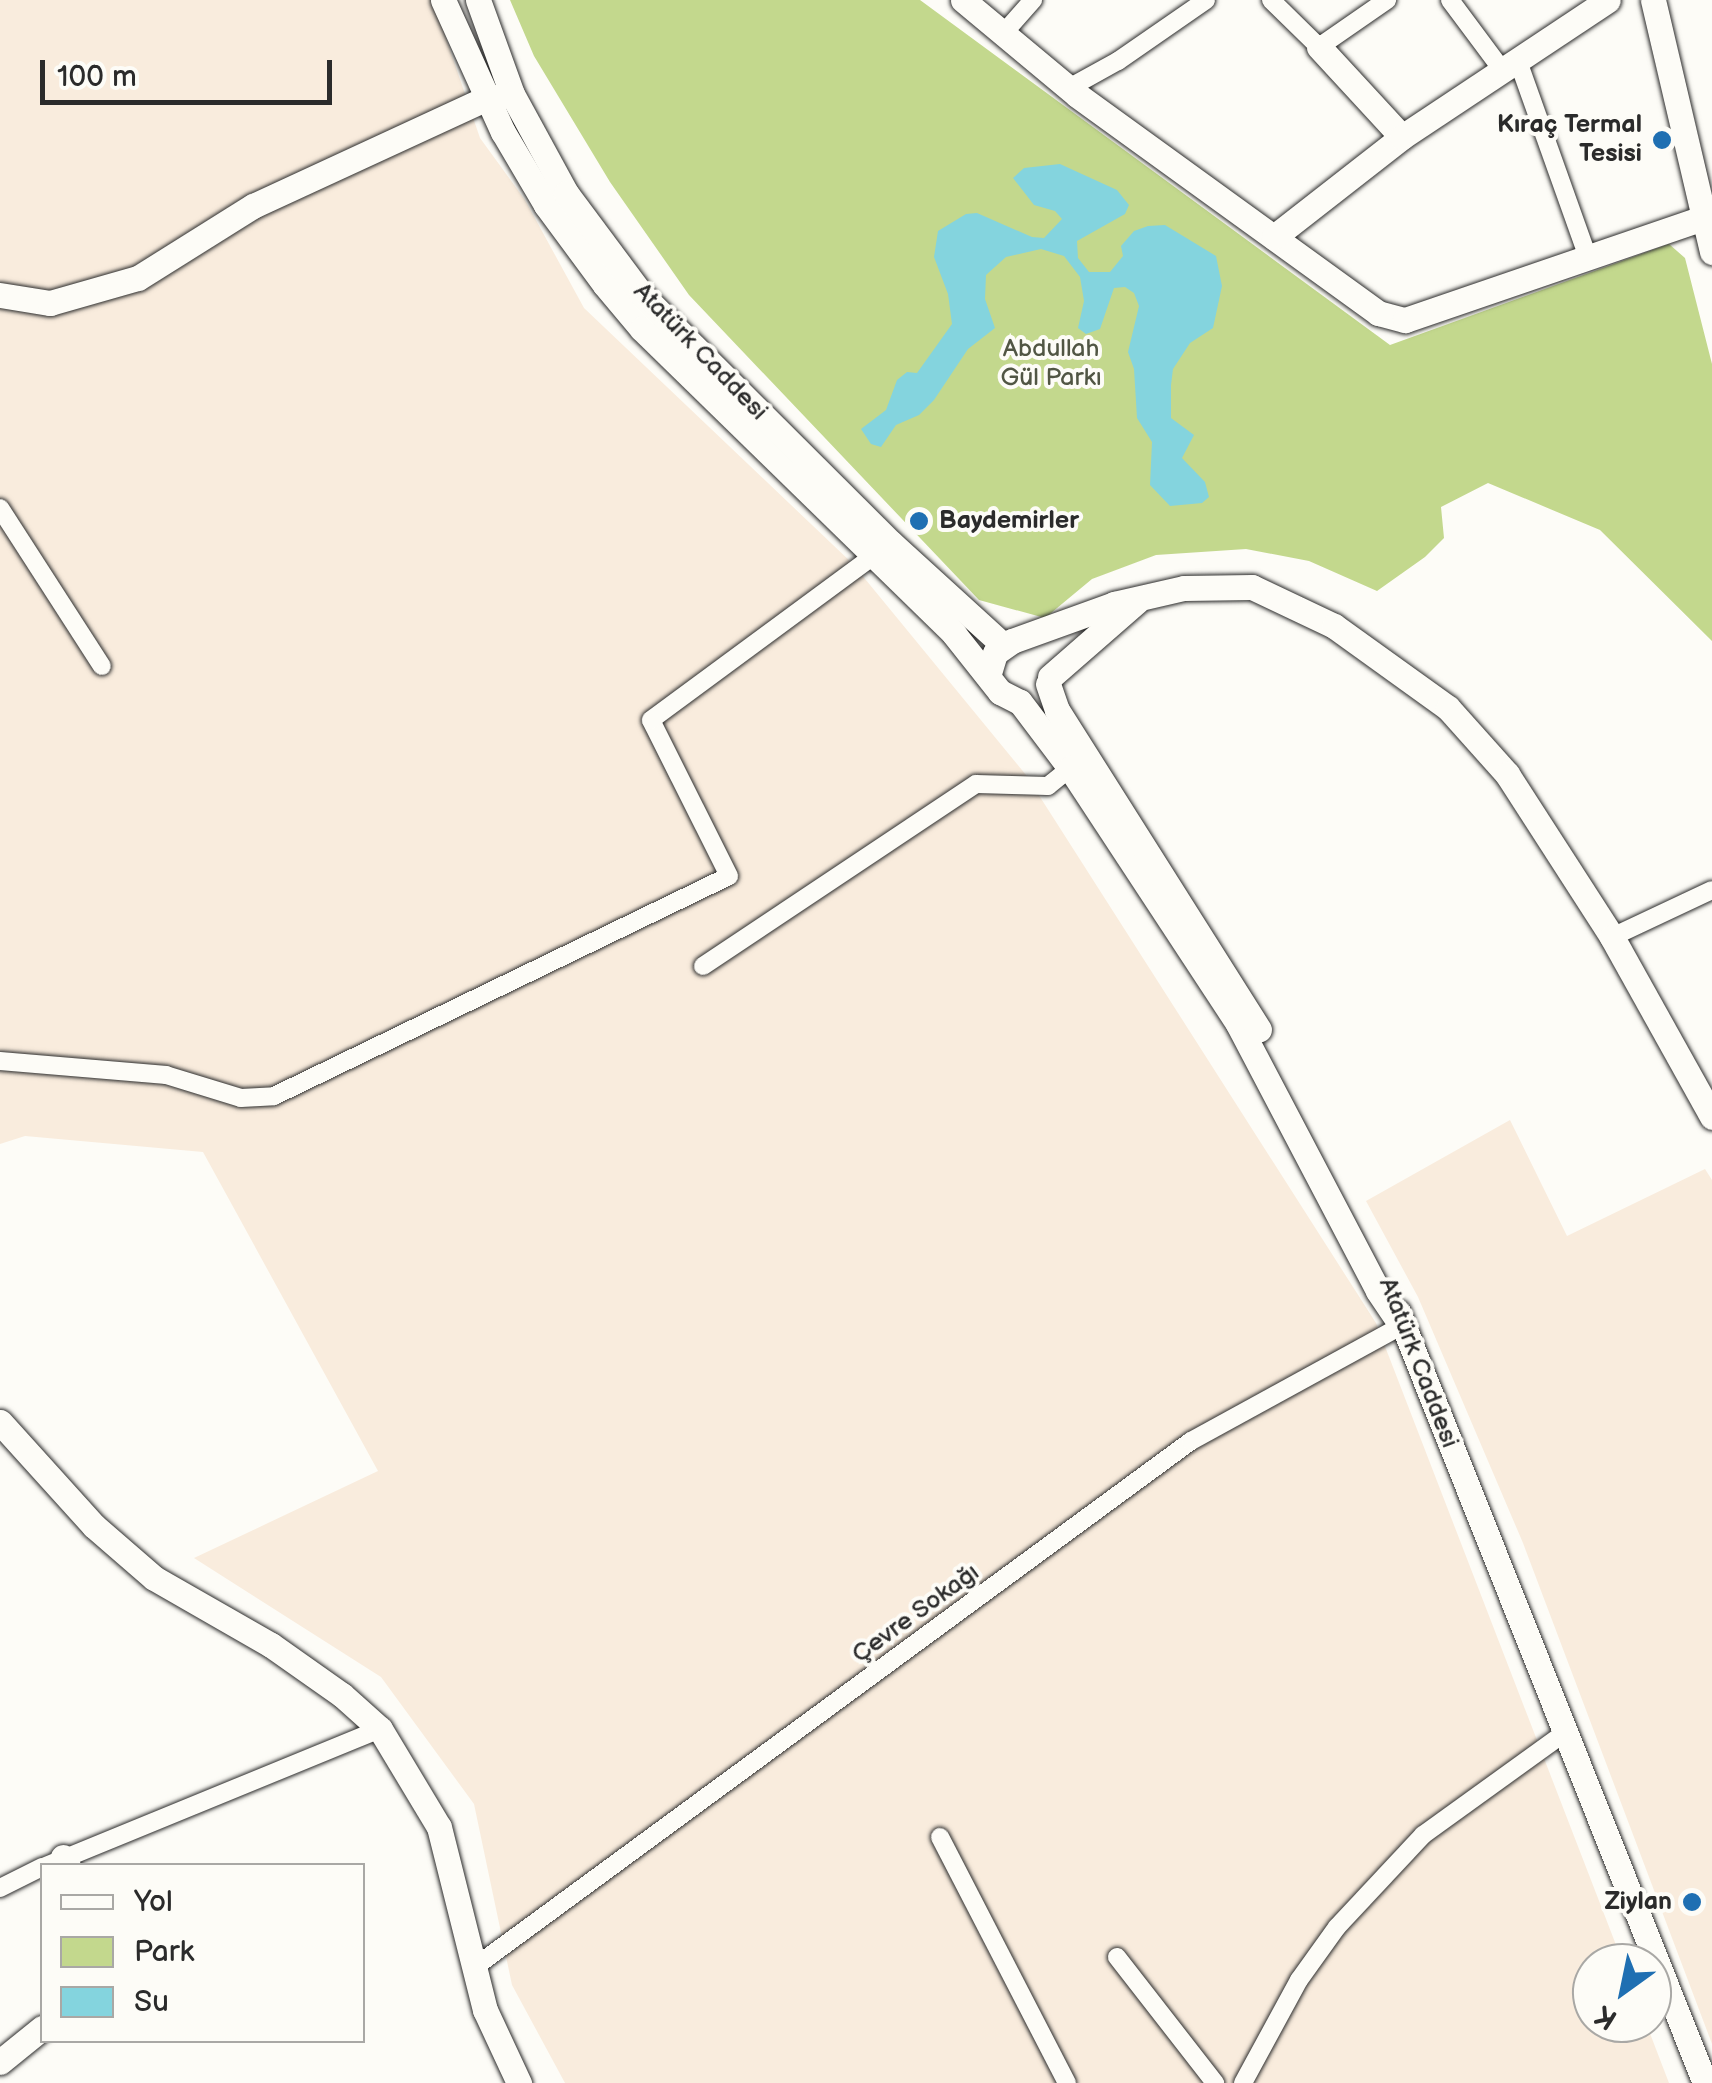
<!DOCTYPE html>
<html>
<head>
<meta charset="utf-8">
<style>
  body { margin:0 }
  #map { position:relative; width:1712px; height:2083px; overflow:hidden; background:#fdfcf7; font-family:"Balsamiq Sans",sans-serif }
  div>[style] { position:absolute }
  .built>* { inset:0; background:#f9ecdd }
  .green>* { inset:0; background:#c3d88d }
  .water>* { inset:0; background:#84d4de }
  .roads { filter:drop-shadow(0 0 2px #2b2b2b) drop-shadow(0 0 2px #2b2b2b) }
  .street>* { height:18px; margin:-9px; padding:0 9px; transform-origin:9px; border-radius:9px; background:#fdfcf7 }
  .secondary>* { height:25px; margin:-12.5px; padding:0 12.5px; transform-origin:12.5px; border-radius:12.5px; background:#fdfcf7 }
  .dots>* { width:28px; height:28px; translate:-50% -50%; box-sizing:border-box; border:5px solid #fdfcf7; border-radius:50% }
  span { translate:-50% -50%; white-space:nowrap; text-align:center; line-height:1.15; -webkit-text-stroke:8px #fdfcf7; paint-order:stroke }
  .poi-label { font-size:25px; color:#2b2b2b; font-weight:700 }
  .right { translate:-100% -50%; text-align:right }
  .left { translate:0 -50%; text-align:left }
  .park-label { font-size:25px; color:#515644 }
  .street-label { font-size:25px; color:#2b2b2b }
  .legend { position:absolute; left:40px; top:1863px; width:325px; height:180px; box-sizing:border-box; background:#fdfcf7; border:2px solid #a9a8a5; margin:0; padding:12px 18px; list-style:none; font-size:30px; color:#2b2b2b }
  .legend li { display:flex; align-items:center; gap:20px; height:50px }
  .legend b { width:50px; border:2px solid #a9a8a5 }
  .north { position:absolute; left:1572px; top:1943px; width:100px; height:100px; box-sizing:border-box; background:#fdfcf7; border:2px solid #a9a8a5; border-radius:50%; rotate:213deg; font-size:28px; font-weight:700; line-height:40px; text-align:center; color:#2b2b2b }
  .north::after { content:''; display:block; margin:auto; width:35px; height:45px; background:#1f6fb2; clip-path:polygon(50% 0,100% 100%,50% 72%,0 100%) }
  .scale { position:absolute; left:40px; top:60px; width:292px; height:45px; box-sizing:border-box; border:5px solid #2b2b2b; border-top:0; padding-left:12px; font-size:30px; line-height:35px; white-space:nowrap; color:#2b2b2b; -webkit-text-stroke:8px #fdfcf7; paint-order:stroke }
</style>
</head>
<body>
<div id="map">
  <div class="built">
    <i style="clip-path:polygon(0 0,433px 0,480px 138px,525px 200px,584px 308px,852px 563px,1026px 775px,1376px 1323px,1623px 1963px,1592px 1963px,1592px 2023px,1646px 2023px,1669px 2083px,565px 2083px,512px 1985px,474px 1804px,381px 1677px,194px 1558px,378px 1471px,203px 1152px,25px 1136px,0 1144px)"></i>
    <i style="clip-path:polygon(1510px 1120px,1567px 1236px,1705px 1169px,1712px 1180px,1712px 2044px,1523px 1543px,1418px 1297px,1366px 1201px)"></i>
  </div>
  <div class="green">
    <i style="clip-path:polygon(510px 0,920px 0,1390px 345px,1669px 244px,1685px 258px,1712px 364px,1712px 641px,1600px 530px,1488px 483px,1441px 507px,1444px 538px,1425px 557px,1377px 591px,1309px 561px,1246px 549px,1156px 555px,1092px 579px,1045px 618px,979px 600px,689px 295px,610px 182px,534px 56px)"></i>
  </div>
  <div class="water">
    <i style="clip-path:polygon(1060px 164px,1117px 190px,1129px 205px,1125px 214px,1077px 241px,1078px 258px,1089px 272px,1110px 272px,1123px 256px,1121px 246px,1134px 231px,1148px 226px,1165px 225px,1216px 256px,1222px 286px,1213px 328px,1190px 343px,1173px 369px,1171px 385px,1171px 418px,1194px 435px,1182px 458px,1205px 482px,1209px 497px,1202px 503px,1170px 506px,1150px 485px,1152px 442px,1137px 418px,1134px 369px,1128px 352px,1139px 306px,1134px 293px,1125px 287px,1114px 288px,1100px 329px,1086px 334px,1078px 328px,1084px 301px,1080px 277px,1064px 256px,1041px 249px,1006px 257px,986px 275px,985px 299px,995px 328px,968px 349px,934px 400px,919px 415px,896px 425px,881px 447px,871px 444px,861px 429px,886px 410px,897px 380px,907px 372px,917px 373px,952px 324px,948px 294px,934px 257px,938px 231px,966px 214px,977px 213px,1032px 237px,1044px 238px,1062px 219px,1055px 211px,1034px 205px,1013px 178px,1024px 168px)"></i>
  </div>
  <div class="roads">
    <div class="street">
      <i style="left:1271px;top:0;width:67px;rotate:44.4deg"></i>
      <i style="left:1319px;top:47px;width:83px;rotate:-34.7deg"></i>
      <i style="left:1450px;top:0;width:89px;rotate:53.3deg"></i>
      <i style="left:1002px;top:35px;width:47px;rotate:-48.5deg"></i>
      <i style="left:1518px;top:61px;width:206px;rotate:70.4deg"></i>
      <i style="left:1069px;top:88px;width:56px;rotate:-28.9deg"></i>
      <i style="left:1118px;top:61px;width:107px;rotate:-34.7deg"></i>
      <i style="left:0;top:508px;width:188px;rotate:57.2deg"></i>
      <i style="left:1612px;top:937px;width:110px;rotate:-25.2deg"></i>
      <i style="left:703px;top:966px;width:328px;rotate:-33.7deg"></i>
      <i style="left:976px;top:784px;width:72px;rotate:1.6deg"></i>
      <i style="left:1048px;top:786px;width:28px;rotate:-39deg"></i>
      <i style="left:0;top:1061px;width:167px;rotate:4.8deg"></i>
      <i style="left:166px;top:1075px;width:78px;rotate:17deg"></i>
      <i style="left:241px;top:1098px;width:33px;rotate:-3deg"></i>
      <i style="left:274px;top:1096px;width:505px;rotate:-25.8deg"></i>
      <i style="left:729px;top:876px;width:174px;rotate:-116.6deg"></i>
      <i style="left:651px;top:720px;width:287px;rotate:-36.4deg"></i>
      <i style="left:940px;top:1837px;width:277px;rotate:62.7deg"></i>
      <i style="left:46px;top:1866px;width:361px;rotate:-22.3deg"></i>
      <i style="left:0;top:1888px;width:47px;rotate:-26.6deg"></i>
      <i style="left:1117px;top:1957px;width:160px;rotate:52.1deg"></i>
      <i style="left:476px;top:1966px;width:887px;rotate:-36.29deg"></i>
      <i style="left:1191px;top:1441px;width:239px;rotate:-28.7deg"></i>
      <i style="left:1243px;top:2083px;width:117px;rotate:-61.5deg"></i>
      <i style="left:1299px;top:1980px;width:65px;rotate:-54.4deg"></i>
      <i style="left:1337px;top:1927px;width:126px;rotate:-46.9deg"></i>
      <i style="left:1423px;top:1835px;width:173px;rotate:-35.8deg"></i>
    </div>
    <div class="secondary">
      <i style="left:443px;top:0;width:145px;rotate:65.6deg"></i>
      <i style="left:503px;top:132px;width:85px;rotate:59.5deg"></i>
      <i style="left:546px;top:205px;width:99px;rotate:53.6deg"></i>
      <i style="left:605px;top:285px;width:57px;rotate:49.9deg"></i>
      <i style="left:642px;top:329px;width:436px;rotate:44.3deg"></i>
      <i style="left:954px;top:634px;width:74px;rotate:51.6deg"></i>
      <i style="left:1000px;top:692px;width:22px;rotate:27deg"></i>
      <i style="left:1020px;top:702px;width:83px;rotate:52.9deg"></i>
      <i style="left:1070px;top:768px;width:306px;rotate:56.7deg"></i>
      <i style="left:1238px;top:1024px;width:301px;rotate:62.3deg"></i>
      <i style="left:1378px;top:1291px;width:41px;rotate:55.9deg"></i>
      <i style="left:478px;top:0;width:100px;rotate:70.1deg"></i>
      <i style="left:512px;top:94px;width:113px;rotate:61.4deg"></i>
      <i style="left:566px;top:193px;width:127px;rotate:53.3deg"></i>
      <i style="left:642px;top:295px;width:351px;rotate:44.9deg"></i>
      <i style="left:891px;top:543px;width:151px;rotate:42.3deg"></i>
      <i style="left:963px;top:0;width:148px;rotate:39.8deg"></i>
      <i style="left:1077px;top:95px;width:372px;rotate:35.9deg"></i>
      <i style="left:1378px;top:313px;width:28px;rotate:15deg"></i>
      <i style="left:1405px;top:320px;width:315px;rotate:-18.9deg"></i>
      <i style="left:1653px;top:0;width:259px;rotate:76.8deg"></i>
      <i style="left:1319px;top:47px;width:122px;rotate:47.3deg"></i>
      <i style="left:1274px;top:237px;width:162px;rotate:-38deg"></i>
      <i style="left:1402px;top:137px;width:247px;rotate:-33.6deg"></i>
      <i style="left:0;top:295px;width:51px;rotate:9.1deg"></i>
      <i style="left:50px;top:303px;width:91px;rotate:-15.9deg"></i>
      <i style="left:138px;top:278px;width:136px;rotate:-32.1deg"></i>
      <i style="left:253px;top:206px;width:255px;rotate:-24.8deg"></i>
      <i style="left:485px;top:99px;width:17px;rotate:-10deg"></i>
      <i style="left:989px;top:673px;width:21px;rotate:-73deg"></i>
      <i style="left:995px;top:653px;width:21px;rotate:-35deg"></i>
      <i style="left:1012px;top:641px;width:109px;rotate:-19.9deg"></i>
      <i style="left:1114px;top:604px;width:72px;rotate:-12.9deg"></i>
      <i style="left:1184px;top:588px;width:68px;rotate:-0.8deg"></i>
      <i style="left:1252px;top:587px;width:91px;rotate:25.4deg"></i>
      <i style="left:1334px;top:626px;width:140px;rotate:35.7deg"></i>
      <i style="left:1448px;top:708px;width:89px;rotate:48.2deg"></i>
      <i style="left:1507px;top:774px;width:194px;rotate:57.2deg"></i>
      <i style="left:1612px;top:937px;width:206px;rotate:60.9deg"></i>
      <i style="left:1050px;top:677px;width:116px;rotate:-41.1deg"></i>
      <i style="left:1048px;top:684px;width:28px;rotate:71deg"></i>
      <i style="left:1057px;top:710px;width:378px;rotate:57.7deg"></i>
      <i style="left:1398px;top:1312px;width:830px;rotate:68.29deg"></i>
      <i style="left:0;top:1422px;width:140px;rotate:47.9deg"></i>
      <i style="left:94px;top:1526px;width:79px;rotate:40.9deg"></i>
      <i style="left:154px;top:1578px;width:135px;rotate:29.8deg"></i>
      <i style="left:271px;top:1645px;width:87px;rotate:35.2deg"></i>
      <i style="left:342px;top:1695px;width:51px;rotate:41.8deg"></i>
      <i style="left:380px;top:1729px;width:114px;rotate:59deg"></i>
      <i style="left:439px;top:1827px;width:189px;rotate:75.9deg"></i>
      <i style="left:485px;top:2010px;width:81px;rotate:65deg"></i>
      <i style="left:63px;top:1857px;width:10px;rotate:61deg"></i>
      <i style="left:0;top:2062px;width:54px;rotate:-39deg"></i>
    </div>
  </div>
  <div class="dots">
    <i style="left:1662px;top:140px;background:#1f6fb2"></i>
    <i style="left:919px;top:521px;background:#1f6fb2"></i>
    <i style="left:1692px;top:1902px;background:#1f6fb2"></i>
  </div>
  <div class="poi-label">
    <span class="right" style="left:1642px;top:140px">Kıraç Termal<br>Tesisi</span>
    <span class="left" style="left:939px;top:521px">Baydemirler</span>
    <span class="right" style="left:1672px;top:1902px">Ziylan</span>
  </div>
  <div class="park-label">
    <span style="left:1051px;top:364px">Abdullah<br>Gül Parkı</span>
  </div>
  <div class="street-label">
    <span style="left:700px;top:352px;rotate:46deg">Atatürk Caddesi</span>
    <span style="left:1418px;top:1363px;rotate:69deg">Atatürk Caddesi</span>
    <span style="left:916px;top:1614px;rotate:-36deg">Çevre Sokağı</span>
  </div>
  <ul class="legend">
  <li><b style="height:12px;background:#fdfcf7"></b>Yol</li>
  <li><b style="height:28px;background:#c3d88d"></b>Park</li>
  <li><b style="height:28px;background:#84d4de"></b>Su</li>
  </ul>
  <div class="north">K</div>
  <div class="scale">100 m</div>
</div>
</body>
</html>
